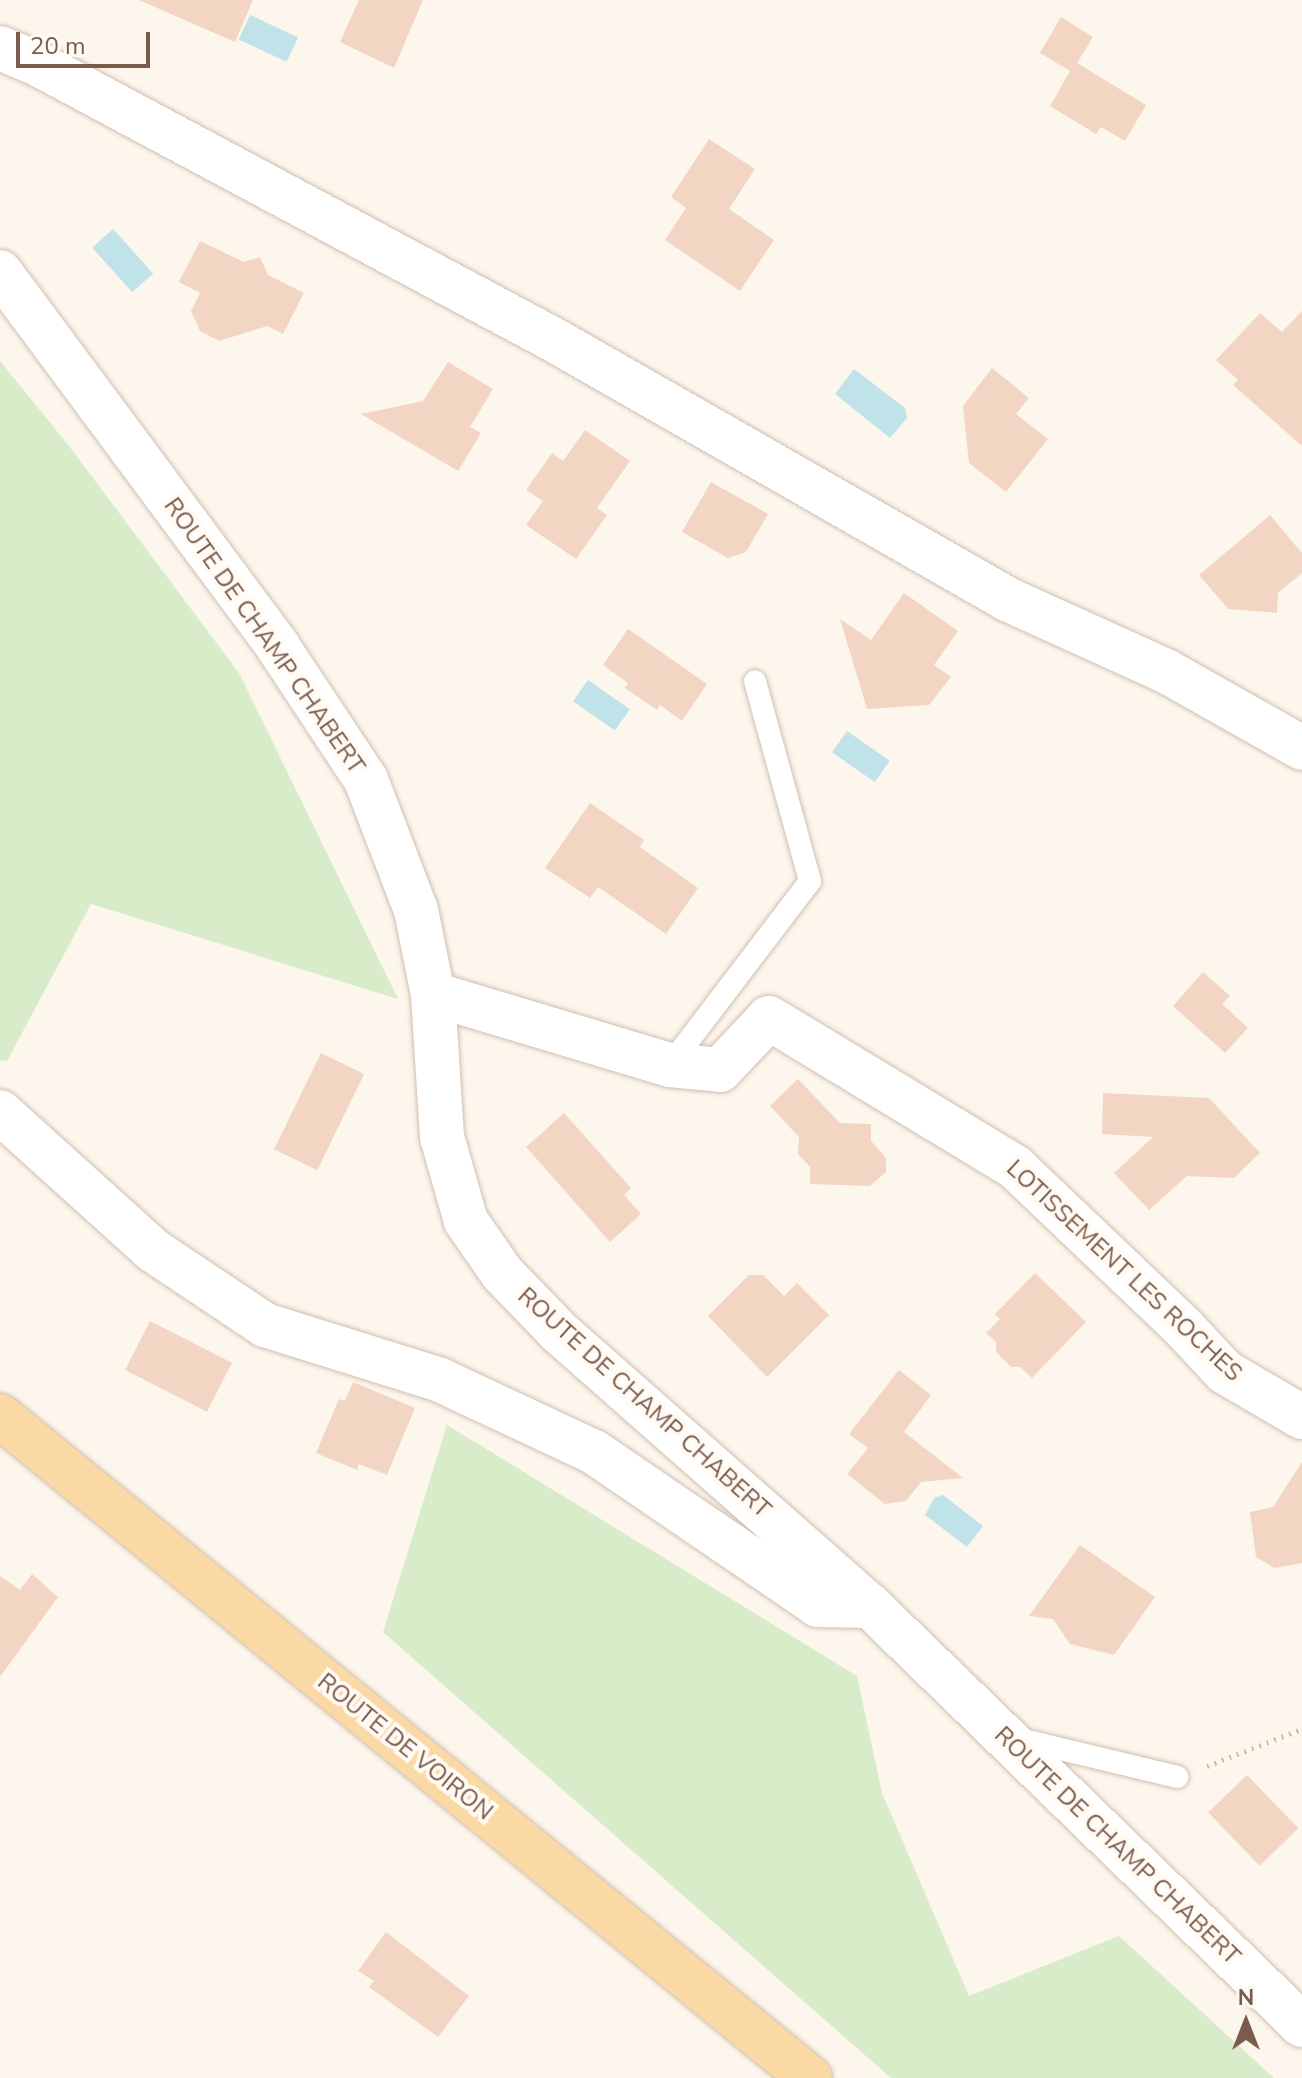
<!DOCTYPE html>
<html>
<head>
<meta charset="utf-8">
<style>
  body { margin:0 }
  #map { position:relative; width:1302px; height:2078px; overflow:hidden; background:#fdf6ec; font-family:"Nunito Sans",sans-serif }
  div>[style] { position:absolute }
  .green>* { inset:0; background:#d8ecc9 }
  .water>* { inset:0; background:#bfe3e8; transform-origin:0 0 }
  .building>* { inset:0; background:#f3d5c3; transform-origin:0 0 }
  .path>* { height:5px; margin-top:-2.5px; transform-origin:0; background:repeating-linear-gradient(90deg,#d9b8a5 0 2px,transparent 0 8px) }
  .roads { filter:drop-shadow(0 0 2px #d1beb0) drop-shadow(0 0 2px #d1beb0) }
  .lane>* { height:22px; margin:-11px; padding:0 11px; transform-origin:11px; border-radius:11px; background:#fff }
  .street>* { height:44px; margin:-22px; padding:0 22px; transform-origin:22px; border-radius:22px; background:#fff }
  .primary>* { height:44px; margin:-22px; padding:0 22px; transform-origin:22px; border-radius:22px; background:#fbd9a5 }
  span { translate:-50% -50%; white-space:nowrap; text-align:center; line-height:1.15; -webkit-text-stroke:8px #fffaf3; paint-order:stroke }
  .street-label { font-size:24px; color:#7a5c4d }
  .north { position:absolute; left:1206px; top:1982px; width:80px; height:80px; -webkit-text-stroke:6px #fffaf3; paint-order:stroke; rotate:0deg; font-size:22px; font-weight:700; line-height:32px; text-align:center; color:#7a5c4d }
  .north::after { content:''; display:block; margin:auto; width:28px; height:36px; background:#7a5c4d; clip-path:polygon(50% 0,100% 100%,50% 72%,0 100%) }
  .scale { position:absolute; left:16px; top:32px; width:134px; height:36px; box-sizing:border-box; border:4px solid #7a5c4d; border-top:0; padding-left:10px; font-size:24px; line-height:28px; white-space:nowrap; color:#7a5c4d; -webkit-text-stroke:6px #fffaf3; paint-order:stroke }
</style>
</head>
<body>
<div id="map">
  <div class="green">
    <i style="clip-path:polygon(0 361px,69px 446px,239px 673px,398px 999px,91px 904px,7px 1061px,0 1060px)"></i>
    <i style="clip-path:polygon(447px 1425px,857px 1676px,882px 1793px,969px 1996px,1119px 1936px,1274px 2078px,891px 2078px,383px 1632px)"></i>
  </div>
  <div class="water">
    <i style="left:250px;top:15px;width:53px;height:27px;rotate:25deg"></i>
    <i style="left:113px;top:229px;width:60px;height:28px;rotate:48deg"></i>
    <i style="clip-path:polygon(854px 369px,905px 408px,907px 418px,890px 438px,835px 394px)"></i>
    <i style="left:588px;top:680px;width:51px;height:26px;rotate:35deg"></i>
    <i style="left:847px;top:731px;width:52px;height:26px;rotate:35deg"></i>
    <i style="clip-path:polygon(943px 1495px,983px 1526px,967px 1547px,925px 1515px,934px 1498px)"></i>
  </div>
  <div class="building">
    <i style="clip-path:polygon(139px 0,253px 0,235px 42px)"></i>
    <i style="clip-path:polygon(359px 0,423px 0,394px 68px,340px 42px)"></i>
    <i style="clip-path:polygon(1061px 17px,1093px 37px,1077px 63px,1146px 105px,1125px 141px,1101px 127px,1096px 134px,1050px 106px,1070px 71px,1040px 53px)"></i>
    <i style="clip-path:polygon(709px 139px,755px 169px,729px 209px,774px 240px,740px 291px,665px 240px,686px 208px,671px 197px)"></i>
    <i style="clip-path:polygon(200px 241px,244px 262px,260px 257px,268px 275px,304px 293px,283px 334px,267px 326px,219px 341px,200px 331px,191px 311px,200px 293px,179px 282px)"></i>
    <i style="clip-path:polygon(1302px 311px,1302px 446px,1233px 385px,1238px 380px,1216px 360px,1260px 313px,1282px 332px)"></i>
    <i style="clip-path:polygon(448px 362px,493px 389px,470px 427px,481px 433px,458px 471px,361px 414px,423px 401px)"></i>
    <i style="clip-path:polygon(992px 368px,1029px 398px,1016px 414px,1048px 439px,1006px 492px,969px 463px,963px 406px)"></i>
    <i style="clip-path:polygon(585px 430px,630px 461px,597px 508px,607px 515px,576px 559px,526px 525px,543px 501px,526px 490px,552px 453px,563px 461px)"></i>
    <i style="clip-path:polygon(711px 482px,768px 514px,746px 552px,728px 558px,682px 532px)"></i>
    <i style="clip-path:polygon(1270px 515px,1302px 553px,1302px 573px,1278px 593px,1277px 613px,1228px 609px,1199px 575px)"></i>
    <i style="clip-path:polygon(904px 593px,958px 631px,934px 665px,951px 677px,929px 705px,867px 709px,840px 619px,871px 640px)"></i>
    <i style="clip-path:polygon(628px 629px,707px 684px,682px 721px,660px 705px,657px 710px,625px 688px,628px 683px,603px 665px)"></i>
    <i style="clip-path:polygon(590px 803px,644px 840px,640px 847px,698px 888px,666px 934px,598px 887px,590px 898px,545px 868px)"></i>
    <i style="clip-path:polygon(1203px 972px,1230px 996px,1222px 1004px,1248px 1028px,1225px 1053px,1173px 1006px)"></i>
    <i style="left:321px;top:1053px;width:48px;height:107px;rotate:26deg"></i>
    <i style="clip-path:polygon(798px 1079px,840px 1123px,871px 1124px,871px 1141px,886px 1158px,886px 1172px,870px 1186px,810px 1184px,810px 1167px,798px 1154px,799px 1137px,770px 1106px)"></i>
    <i style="clip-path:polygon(1103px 1093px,1209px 1098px,1260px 1153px,1234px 1178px,1187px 1176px,1149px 1210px,1114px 1173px,1153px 1137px,1102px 1134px)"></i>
    <i style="clip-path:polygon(564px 1113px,631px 1188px,624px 1195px,641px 1214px,610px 1242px,526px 1147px)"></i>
    <i style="clip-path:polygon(1035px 1273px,1086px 1322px,1032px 1378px,1020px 1367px,1011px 1367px,996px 1352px,996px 1342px,986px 1333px,1000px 1319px,995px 1314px)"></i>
    <i style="clip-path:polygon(749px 1275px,763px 1275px,784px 1296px,797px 1283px,829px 1315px,767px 1377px,708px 1316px)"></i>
    <i style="left:150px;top:1321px;width:92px;height:55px;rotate:27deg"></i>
    <i style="clip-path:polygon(899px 1370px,931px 1395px,904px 1432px,963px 1478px,921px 1482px,906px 1501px,885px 1504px,847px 1474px,868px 1448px,849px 1434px)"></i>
    <i style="clip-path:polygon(353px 1382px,415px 1408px,387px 1475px,359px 1464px,357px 1470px,316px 1453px,339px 1399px,345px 1401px)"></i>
    <i style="clip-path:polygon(1302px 1462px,1302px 1563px,1274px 1568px,1256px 1557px,1250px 1512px,1273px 1507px)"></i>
    <i style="clip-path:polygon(1080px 1545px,1155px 1597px,1114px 1655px,1070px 1644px,1053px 1619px,1029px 1616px)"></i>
    <i style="clip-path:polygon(32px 1574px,58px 1597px,0 1677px,0 1576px,20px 1590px)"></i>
    <i style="left:1247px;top:1775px;width:74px;height:54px;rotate:46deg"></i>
    <i style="clip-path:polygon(386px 1932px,469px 1996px,438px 2037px,369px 1987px,374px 1981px,358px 1971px)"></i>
  </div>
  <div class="path">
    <i style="left:1207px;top:1766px;width:102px;rotate:-21.3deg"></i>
  </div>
  <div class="roads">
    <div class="lane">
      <i style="left:670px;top:1065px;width:231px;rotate:-52.7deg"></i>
      <i style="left:810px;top:881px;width:207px;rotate:-105.4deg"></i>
      <i style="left:1015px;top:1738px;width:167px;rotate:13.5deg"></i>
    </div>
    <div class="street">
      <i style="left:0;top:48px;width:39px;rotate:23deg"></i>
      <i style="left:36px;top:63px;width:590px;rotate:28.13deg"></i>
      <i style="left:556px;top:341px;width:520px;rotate:29.77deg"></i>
      <i style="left:1007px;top:599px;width:175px;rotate:24.4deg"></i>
      <i style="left:1166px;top:671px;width:156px;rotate:29.5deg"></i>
      <i style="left:0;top:272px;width:467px;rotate:53.4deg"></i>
      <i style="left:278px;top:647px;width:159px;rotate:56.5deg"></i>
      <i style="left:366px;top:780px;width:139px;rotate:69deg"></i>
      <i style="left:416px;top:910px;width:86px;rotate:78.6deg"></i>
      <i style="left:433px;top:994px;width:143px;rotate:86.4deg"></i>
      <i style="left:442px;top:1137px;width:87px;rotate:74.1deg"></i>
      <i style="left:466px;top:1221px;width:63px;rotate:55.3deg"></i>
      <i style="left:502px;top:1273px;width:82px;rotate:46deg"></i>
      <i style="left:559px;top:1332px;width:414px;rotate:41.4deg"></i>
      <i style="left:870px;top:1606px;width:602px;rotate:44.12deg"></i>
      <i style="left:433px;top:994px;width:247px;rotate:16.7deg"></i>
      <i style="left:670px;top:1065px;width:50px;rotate:5.7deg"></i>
      <i style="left:720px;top:1070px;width:71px;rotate:-46.7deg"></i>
      <i style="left:769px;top:1018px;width:288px;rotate:31.2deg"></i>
      <i style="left:1015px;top:1167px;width:233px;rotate:43.6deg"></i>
      <i style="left:1184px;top:1328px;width:60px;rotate:47deg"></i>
      <i style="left:1225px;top:1372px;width:89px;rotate:30.3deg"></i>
      <i style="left:0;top:1112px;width:207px;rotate:42.1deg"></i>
      <i style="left:154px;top:1251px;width:133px;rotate:33.7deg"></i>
      <i style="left:265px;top:1325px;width:183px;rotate:17.4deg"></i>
      <i style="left:440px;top:1380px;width:170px;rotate:25.1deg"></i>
      <i style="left:594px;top:1452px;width:271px;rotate:34.3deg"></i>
      <i style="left:818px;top:1605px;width:52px;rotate:1.1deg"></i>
    </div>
    <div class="primary">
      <i style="left:0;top:1416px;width:1046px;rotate:39.26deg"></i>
    </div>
  </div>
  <div class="street-label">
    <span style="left:264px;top:636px;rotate:55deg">ROUTE DE CHAMP CHABERT</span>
    <span style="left:1124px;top:1271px;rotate:43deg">LOTISSEMENT LES ROCHES</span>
    <span style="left:644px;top:1403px;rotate:42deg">ROUTE DE CHAMP CHABERT</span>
    <span style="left:405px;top:1747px;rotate:39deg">ROUTE DE VOIRON</span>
    <span style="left:1117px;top:1846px;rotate:44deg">ROUTE DE CHAMP CHABERT</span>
  </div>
  <div class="north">N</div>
  <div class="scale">20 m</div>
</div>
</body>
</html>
